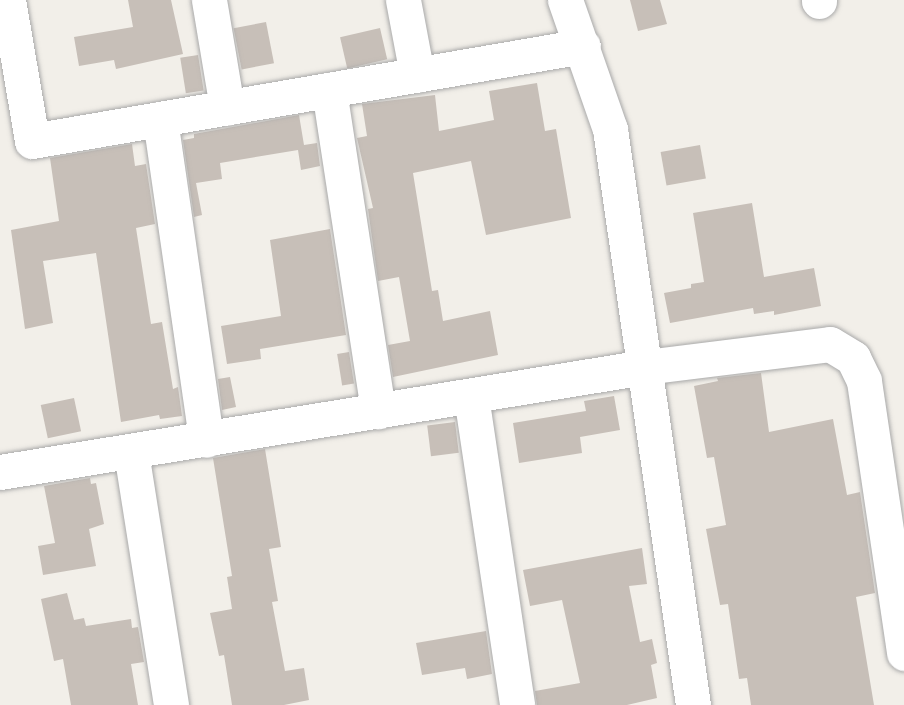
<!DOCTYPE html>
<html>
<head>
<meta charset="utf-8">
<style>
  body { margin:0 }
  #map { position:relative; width:904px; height:705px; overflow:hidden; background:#f2efe9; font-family:Roboto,sans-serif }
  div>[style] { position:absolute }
  .building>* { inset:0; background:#c7bfb8; transform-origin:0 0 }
  .roads { filter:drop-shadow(0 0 2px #a9a9a9) drop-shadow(0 0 2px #a9a9a9) }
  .minor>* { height:35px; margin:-17.5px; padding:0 17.5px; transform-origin:17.5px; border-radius:17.5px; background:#fff }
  span { translate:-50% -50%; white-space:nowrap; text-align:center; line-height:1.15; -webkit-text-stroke:7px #fff; paint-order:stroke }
</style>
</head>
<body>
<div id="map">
  <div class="building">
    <i style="clip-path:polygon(128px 0,171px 0,183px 54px,116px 69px,114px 60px,79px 66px,74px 37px,133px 27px)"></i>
    <i style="clip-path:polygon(630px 0,660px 0,667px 24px,638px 31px)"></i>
    <i style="left:266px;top:22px;width:42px;height:33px;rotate:79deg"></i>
    <i style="left:380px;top:28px;width:32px;height:41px;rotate:77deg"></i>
    <i style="left:198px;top:55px;width:36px;height:18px;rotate:81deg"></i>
    <i style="clip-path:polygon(537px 83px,545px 131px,556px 129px,571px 218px,486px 235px,471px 161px,413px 173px,432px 291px,438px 290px,443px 321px,490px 311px,498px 355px,393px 377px,388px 345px,410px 341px,399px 277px,378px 281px,368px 209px,373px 208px,357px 138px,367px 136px,362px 104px,435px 95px,439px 131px,494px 120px,489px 91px)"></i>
    <i style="clip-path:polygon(299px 115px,304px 145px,317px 143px,320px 166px,301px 170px,298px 150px,220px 163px,222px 179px,196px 183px,202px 215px,194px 217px,183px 140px,194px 138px,194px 134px)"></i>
    <i style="clip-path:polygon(132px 144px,135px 166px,146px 164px,155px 224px,136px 228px,151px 324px,162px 322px,173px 389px,178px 387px,182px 416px,160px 419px,159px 415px,121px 422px,96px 253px,43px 261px,53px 323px,25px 329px,11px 230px,59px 221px,50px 158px)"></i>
    <i style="left:700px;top:145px;width:34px;height:40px;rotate:80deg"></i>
    <i style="clip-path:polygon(752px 203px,764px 277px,814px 268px,821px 306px,774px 315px,774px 311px,754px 314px,753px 308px,670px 323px,664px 293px,691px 288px,691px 284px,704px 282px,693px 213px)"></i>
    <i style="clip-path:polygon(330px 229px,346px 335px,260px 349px,261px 359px,227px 364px,221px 326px,281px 316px,270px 240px)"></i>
    <i style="left:349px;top:352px;width:32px;height:12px;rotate:81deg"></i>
    <i style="clip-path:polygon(761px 373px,769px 432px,833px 419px,847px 495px,860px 492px,875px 593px,856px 597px,874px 705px,751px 705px,747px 678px,739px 679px,728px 604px,720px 605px,706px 529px,726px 525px,714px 457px,707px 458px,694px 386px,718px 381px,717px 378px)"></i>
    <i style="clip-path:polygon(230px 377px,236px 407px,222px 410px,218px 379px)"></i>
    <i style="clip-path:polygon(614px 396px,620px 430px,580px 437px,582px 453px,519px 463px,513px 423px,586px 411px,584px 401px)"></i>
    <i style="left:74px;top:398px;width:34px;height:34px;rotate:78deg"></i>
    <i style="left:455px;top:422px;width:31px;height:28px;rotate:83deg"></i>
    <i style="clip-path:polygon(265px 449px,281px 547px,269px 549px,278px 601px,272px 602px,285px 671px,304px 668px,309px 700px,284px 705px,232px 705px,224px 655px,219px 656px,210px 613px,232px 609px,227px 577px,232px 576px,213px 458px)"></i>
    <i style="clip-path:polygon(90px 478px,91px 484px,96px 483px,104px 524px,89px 529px,96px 566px,43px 575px,38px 546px,55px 543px,44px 486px)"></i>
    <i style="clip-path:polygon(642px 548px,647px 584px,629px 586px,640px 642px,652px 639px,657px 663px,651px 665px,657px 698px,627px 705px,537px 705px,535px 691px,580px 683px,562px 600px,530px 606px,523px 570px)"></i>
    <i style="clip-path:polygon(67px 593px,74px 620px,84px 618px,86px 626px,131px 619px,132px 628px,138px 627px,144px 662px,131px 664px,138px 705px,71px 705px,63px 659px,54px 661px,41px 599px)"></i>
    <i style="clip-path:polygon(486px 631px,492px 674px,467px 679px,465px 668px,422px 675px,416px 643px)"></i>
  </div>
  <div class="roads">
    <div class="minor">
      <i style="left:8px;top:0;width:143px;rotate:80.3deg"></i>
      <i style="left:32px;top:141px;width:559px;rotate:-9.78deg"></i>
      <i style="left:209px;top:0;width:109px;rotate:80.5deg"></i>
      <i style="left:403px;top:0;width:76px;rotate:79.4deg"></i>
      <i style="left:565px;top:0;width:137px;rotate:70.8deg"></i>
      <i style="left:610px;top:129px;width:582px;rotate:81.8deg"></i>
      <i style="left:819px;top:0;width:1px;rotate:90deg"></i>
      <i style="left:329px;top:90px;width:325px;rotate:81.3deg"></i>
      <i style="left:160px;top:119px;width:324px;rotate:81.8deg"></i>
      <i style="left:471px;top:396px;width:312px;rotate:81.5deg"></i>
      <i style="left:131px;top:452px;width:256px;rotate:81deg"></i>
      <i style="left:0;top:472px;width:653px;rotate:-9.25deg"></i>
      <i style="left:645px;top:367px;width:186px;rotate:-7.1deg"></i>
      <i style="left:830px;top:344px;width:27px;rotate:31deg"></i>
      <i style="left:853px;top:358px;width:25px;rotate:64deg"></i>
      <i style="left:864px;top:381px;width:275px;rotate:81.6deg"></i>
    </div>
  </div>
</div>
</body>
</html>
